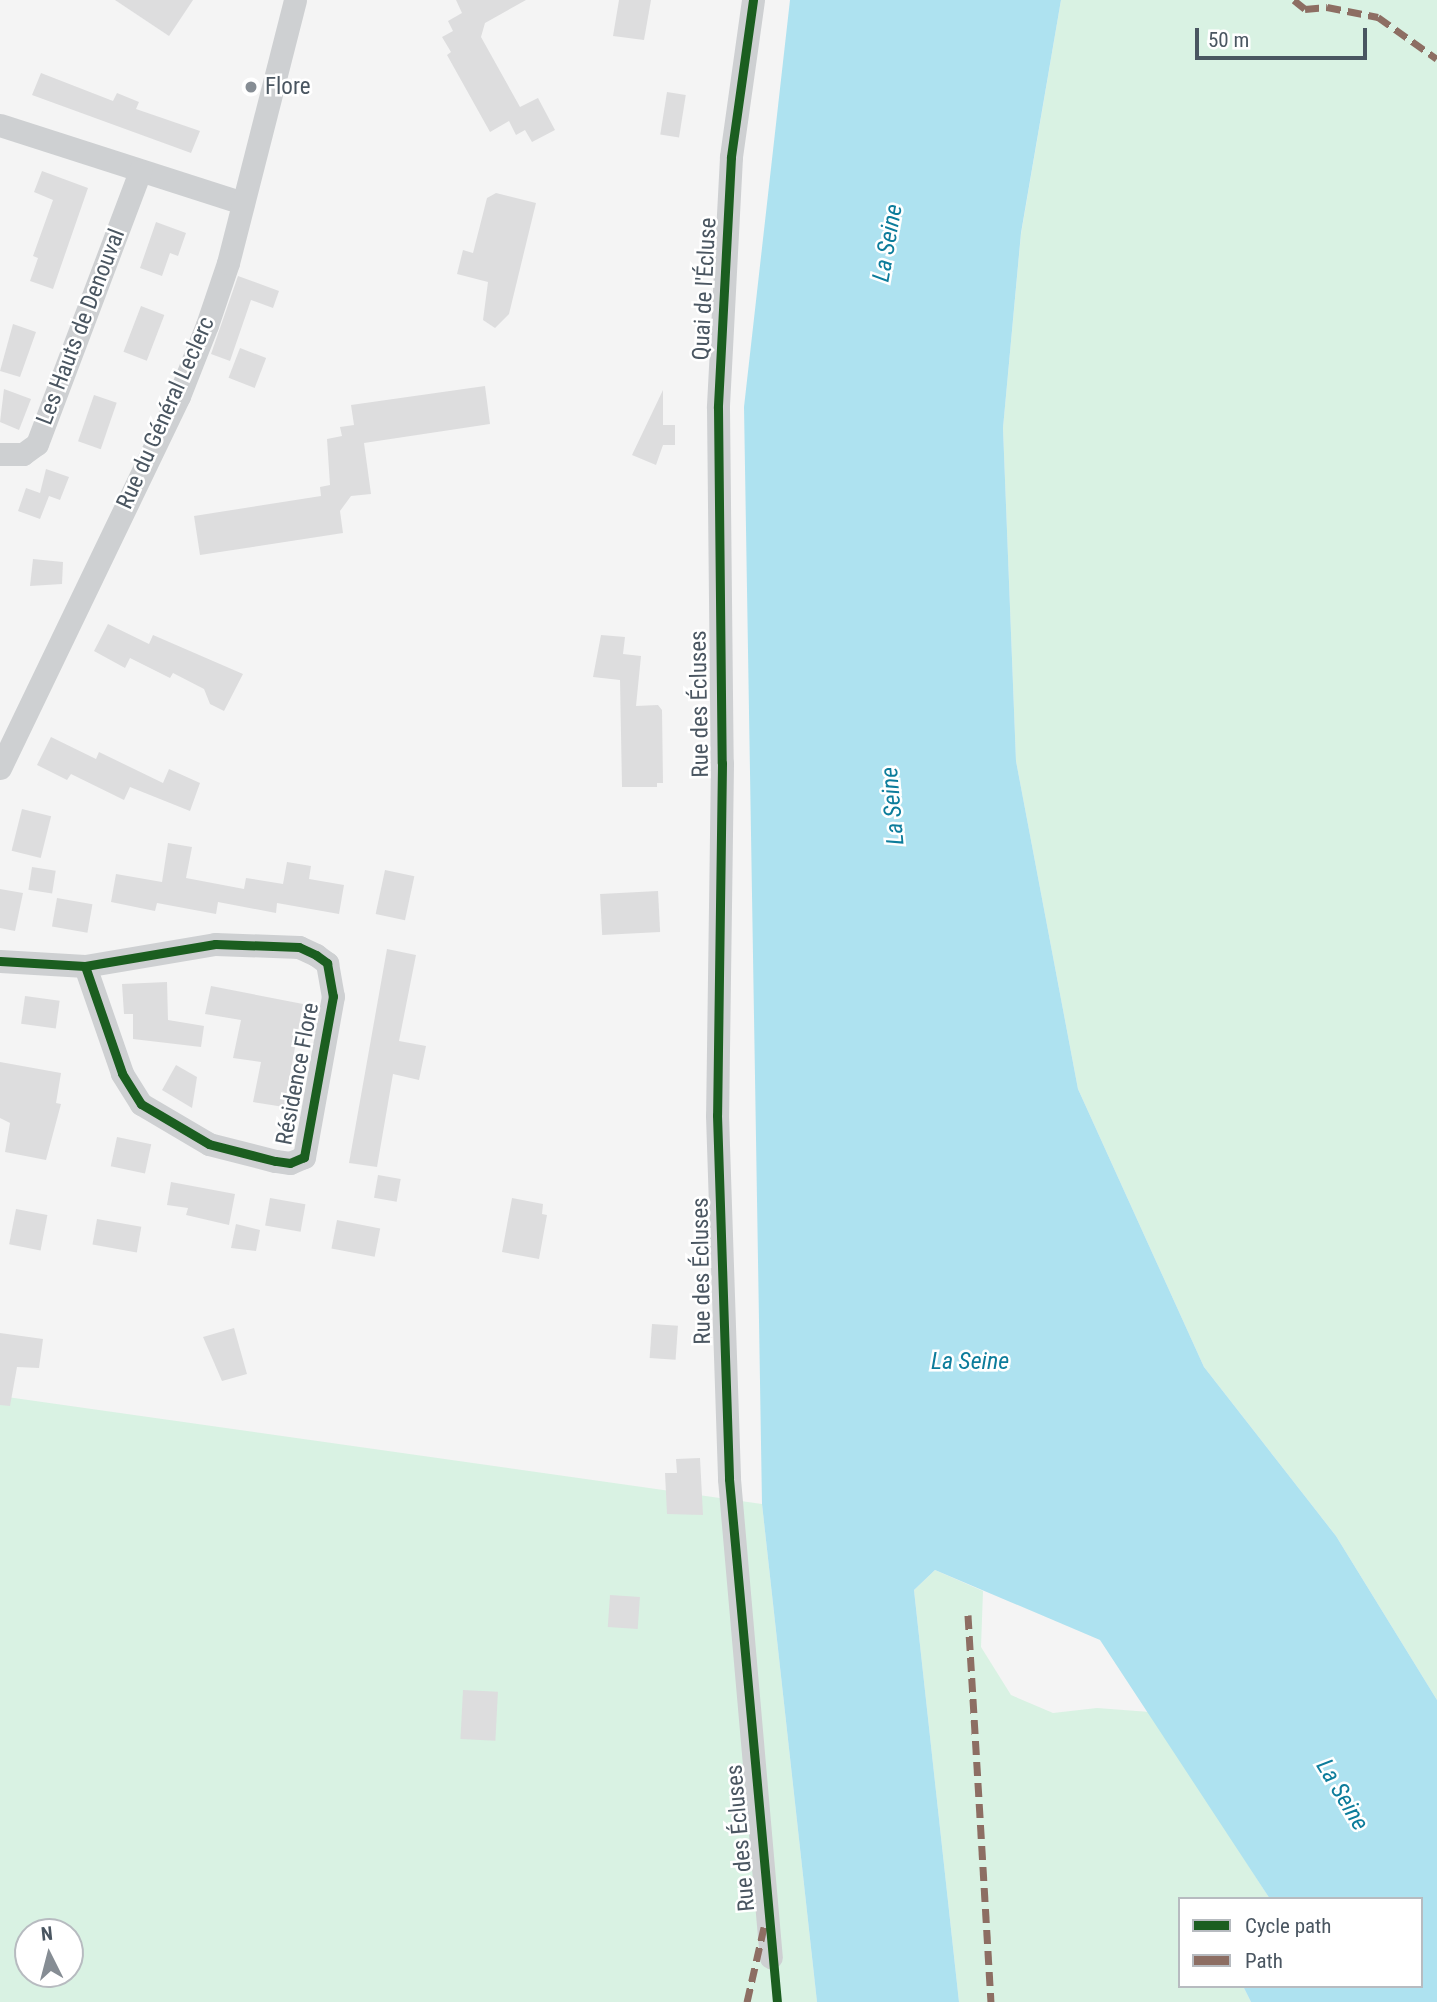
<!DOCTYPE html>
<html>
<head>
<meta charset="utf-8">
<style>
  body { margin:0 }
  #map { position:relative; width:1437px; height:2002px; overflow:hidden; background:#f4f4f4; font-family:"Roboto Condensed",sans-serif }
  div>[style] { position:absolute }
  .green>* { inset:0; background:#d9f2e3 }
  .water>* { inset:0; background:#aee2f0 }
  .building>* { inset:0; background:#ddddde; transform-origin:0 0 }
  .minor>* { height:23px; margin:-11.5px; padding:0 11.5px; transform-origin:11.5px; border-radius:11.5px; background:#ced0d2 }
  .quiet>* { height:7px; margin-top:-3.5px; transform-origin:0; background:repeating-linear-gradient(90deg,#8d6e63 0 14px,transparent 0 21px) }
  .cycleway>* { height:9px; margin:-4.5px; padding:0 4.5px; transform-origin:4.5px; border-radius:4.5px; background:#1b5e20 }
  .dots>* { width:19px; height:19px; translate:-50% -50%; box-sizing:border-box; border:4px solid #fff; border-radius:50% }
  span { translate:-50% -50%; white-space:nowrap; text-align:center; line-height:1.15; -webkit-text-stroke:5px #fff; paint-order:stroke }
  .poi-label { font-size:23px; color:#4a5661 }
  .left { translate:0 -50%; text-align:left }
  .street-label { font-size:23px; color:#4a5661 }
  .water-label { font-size:24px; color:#0c7c9b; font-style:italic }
  .legend { position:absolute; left:1178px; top:1897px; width:245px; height:91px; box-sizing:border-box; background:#fff; border:2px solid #b7bbc0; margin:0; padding:9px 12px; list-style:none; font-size:21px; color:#4a5661 }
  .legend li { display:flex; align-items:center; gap:14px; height:35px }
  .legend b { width:35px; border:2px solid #b7bbc0 }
  .north { position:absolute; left:14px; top:1918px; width:70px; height:70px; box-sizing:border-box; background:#fff; border:2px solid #b7bbc0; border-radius:50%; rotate:354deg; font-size:19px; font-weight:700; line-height:28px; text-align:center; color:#4a5661 }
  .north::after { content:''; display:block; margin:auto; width:24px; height:32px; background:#868d94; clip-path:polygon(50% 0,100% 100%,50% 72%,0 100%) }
  .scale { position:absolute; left:1195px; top:28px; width:172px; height:32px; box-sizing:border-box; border:4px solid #4a5661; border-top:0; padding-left:9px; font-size:21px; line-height:24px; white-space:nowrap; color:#4a5661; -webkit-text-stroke:5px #fff; paint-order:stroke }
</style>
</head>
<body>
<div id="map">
  <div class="green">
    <i style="clip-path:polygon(1061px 0,1437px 0,1437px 1700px,1336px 1536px,1204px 1367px,1078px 1089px,1016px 761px,1003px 428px,1021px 234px)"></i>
    <i style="clip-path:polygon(evenodd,0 1396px,762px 1504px,817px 2002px,0 2002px,0 1396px,28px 1932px,70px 1932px,70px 1974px,28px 1974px,28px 1932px)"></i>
    <i style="clip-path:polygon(935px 1570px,983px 1591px,981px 1647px,1011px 1695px,1053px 1713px,1097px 1708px,1150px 1712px,1270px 1899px,1180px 1899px,1180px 1986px,1243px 1986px,1251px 2002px,959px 2002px,914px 1590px)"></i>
  </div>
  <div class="water">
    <i style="clip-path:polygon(790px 0,1061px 0,1021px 233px,1003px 428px,1016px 761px,1078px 1089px,1204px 1367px,1336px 1536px,1437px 1700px,1437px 2002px,1251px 2002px,1243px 1986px,1421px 1986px,1421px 1899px,1270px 1899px,1100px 1640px,935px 1570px,914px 1590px,959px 2002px,817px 2002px,762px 1504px,744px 407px)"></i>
  </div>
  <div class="building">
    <i style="clip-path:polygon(115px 0,193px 0,169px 36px)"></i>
    <i style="clip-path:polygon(456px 0,526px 0,485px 23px,481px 37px,520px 107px,538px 98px,555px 130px,532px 142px,525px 130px,516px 135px,509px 121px,490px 132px,447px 55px,451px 52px,442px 37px,453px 31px,448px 21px,462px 13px)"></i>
    <i style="clip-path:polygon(619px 0,651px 0,644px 40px,613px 36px)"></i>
    <i style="clip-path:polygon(41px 73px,113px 101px,117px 93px,139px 102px,136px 109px,200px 131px,191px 153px,32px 95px)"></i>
    <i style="left:667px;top:92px;width:19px;height:43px;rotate:9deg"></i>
    <i style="clip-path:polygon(42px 171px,88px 188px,53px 289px,30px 281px,38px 258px,33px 256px,53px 200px,34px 192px)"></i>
    <i style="clip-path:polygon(496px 193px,536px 203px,509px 314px,495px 328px,483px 320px,488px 282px,457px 274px,463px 250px,473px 253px,487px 198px)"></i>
    <i style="clip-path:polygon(156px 222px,186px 233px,178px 256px,170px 253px,162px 276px,140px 268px)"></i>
    <i style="clip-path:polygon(238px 276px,279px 291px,273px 308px,251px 300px,230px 361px,211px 354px)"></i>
    <i style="left:141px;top:306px;width:25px;height:49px;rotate:21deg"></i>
    <i style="clip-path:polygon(13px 324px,36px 332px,20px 377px,0 371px)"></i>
    <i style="left:240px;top:348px;width:28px;height:32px;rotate:21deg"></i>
    <i style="clip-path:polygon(485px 386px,490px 424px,364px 443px,371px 494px,351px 496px,340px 511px,343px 533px,200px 555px,194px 516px,321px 496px,320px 487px,330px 485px,327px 439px,342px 436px,340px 427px,354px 425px,351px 405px)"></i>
    <i style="clip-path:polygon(4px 389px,31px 399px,19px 430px,0 422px)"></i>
    <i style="clip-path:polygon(663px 390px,663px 425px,675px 425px,675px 445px,663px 445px,656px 465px,632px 455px)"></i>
    <i style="left:94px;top:395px;width:24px;height:49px;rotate:19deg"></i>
    <i style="clip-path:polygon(46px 469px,69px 477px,60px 500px,49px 496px,40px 519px,18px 511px,26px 488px,40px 493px)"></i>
    <i style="clip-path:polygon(33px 559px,63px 562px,62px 584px,30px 586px)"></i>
    <i style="clip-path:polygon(108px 624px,149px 644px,153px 635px,243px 674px,224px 711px,210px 704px,204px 689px,173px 673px,170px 678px,130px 658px,125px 668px,94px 651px)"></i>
    <i style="clip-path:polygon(601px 635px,625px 637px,623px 654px,641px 656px,636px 706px,658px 705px,662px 710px,663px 783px,657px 783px,657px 787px,622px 787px,620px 680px,593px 677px)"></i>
    <i style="clip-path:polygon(51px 737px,96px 759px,99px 752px,163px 783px,169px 769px,200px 783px,190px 811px,130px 787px,124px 800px,71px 774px,67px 780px,37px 765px)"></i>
    <i style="left:22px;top:809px;width:30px;height:43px;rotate:14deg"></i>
    <i style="clip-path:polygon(168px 843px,192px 847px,186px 878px,244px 889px,246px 878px,283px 884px,287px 862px,311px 866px,309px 879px,344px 885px,339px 914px,277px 903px,276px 913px,218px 902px,216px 914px,157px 903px,155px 911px,111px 902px,116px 874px,162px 882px)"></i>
    <i style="left:32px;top:867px;width:24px;height:23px;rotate:9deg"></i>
    <i style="left:385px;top:870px;width:30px;height:45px;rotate:12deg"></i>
    <i style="clip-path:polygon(0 889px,23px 893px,15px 931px,0 928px)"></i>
    <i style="left:658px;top:891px;width:41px;height:58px;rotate:87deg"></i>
    <i style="left:57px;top:898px;width:36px;height:29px;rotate:10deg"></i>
    <i style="clip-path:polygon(387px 949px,416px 955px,399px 1041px,426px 1046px,419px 1080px,393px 1074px,377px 1167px,349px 1163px)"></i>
    <i style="clip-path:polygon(167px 982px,168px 1020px,204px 1026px,201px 1047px,133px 1039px,133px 1014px,124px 1014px,122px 984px)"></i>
    <i style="clip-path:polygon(211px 986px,303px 1004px,284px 1107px,253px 1102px,261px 1062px,233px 1058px,241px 1020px,205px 1014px)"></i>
    <i style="left:25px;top:996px;width:35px;height:28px;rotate:8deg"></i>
    <i style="clip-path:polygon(0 1062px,61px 1073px,56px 1103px,61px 1104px,46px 1160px,5px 1152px,10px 1123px,0 1118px)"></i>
    <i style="clip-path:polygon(176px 1065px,197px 1077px,192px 1108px,162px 1090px)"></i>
    <i style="left:117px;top:1137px;width:35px;height:30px;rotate:12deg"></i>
    <i style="left:378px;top:1175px;width:23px;height:23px;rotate:10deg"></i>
    <i style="clip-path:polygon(171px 1182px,235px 1194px,229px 1225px,186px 1215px,188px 1208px,167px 1205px)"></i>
    <i style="left:270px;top:1198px;width:36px;height:28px;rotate:10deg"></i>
    <i style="clip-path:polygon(512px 1198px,543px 1204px,542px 1214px,547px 1215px,539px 1259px,502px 1252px)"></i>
    <i style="left:16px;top:1209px;width:32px;height:36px;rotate:11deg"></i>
    <i style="left:97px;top:1219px;width:45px;height:26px;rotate:10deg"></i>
    <i style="left:337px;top:1220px;width:44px;height:29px;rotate:11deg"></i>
    <i style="clip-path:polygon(236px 1224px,260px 1230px,256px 1251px,231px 1248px)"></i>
    <i style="left:652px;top:1324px;width:26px;height:34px;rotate:4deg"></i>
    <i style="clip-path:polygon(234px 1328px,247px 1374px,222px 1381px,203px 1337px)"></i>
    <i style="clip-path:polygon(0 1333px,43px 1339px,39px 1368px,17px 1367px,10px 1406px,0 1405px)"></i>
    <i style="clip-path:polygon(700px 1458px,703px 1515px,667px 1514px,665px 1473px,677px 1473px,676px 1459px)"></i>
    <i style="left:610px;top:1595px;width:30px;height:32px;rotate:4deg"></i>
    <i style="left:463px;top:1690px;width:35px;height:49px;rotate:3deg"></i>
  </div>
  <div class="minor">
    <i style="left:753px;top:0;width:159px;rotate:98deg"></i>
    <i style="left:731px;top:157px;width:251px;rotate:93deg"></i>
    <i style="left:718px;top:408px;width:355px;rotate:89.4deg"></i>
    <i style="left:722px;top:763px;width:352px;rotate:90.8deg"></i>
    <i style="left:717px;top:1115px;width:364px;rotate:88.1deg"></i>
    <i style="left:729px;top:1479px;width:480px;rotate:85deg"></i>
    <i style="left:0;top:125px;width:255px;rotate:17.8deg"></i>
    <i style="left:0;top:454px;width:23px"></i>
    <i style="left:23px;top:454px;width:17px;rotate:-36deg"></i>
    <i style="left:37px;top:444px;width:292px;rotate:-69.3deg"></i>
    <i style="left:0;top:768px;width:413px;rotate:-64.3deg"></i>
    <i style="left:179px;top:396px;width:76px;rotate:-68.5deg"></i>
    <i style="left:207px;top:325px;width:65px;rotate:-71.3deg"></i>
    <i style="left:228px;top:263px;width:271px;rotate:-75.7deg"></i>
    <i style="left:0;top:961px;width:85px;rotate:3.4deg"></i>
    <i style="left:85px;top:966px;width:132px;rotate:-9.6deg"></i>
    <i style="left:215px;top:944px;width:84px;rotate:2deg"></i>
    <i style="left:299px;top:947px;width:19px;rotate:25deg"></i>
    <i style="left:316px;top:955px;width:14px;rotate:36deg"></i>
    <i style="left:327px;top:963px;width:34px;rotate:80deg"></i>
    <i style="left:333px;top:996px;width:164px;rotate:100.2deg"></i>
    <i style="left:304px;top:1157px;width:15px;rotate:157deg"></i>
    <i style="left:290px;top:1163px;width:15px;rotate:-172deg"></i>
    <i style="left:275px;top:1161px;width:68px;rotate:-165.6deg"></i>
    <i style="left:209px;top:1144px;width:79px;rotate:-149.5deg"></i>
    <i style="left:141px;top:1104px;width:36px;rotate:-122deg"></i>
    <i style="left:122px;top:1073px;width:113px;rotate:-109.1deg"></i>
  </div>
  <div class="quiet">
    <i style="left:1294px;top:0;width:14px;rotate:39deg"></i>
    <i style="left:1305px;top:9px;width:22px;rotate:-5deg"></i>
    <i style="left:1327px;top:7px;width:52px;rotate:11.1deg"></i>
    <i style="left:1378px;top:17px;width:72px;rotate:35.4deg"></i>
    <i style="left:968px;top:1615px;width:388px;rotate:86.6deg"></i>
    <i style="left:747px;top:2002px;width:77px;rotate:-77.2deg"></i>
  </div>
  <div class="cycleway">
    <i style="left:753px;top:0;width:159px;rotate:98deg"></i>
    <i style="left:731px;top:157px;width:251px;rotate:93deg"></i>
    <i style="left:718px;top:408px;width:355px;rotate:89.4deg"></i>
    <i style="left:722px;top:763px;width:352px;rotate:90.8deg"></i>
    <i style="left:717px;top:1115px;width:364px;rotate:88.1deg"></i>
    <i style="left:729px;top:1479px;width:525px;rotate:84.76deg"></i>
    <i style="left:0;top:961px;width:85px;rotate:3.4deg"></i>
    <i style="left:85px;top:966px;width:132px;rotate:-9.6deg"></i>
    <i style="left:215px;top:944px;width:84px;rotate:2deg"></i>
    <i style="left:299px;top:947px;width:19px;rotate:25deg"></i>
    <i style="left:316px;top:955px;width:14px;rotate:36deg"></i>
    <i style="left:327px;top:963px;width:34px;rotate:80deg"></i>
    <i style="left:333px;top:996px;width:164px;rotate:100.2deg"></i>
    <i style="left:304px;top:1157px;width:15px;rotate:157deg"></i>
    <i style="left:290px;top:1163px;width:15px;rotate:-172deg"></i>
    <i style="left:275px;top:1161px;width:68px;rotate:-165.6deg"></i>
    <i style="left:209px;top:1144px;width:79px;rotate:-149.5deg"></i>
    <i style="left:141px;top:1104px;width:36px;rotate:-122deg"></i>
    <i style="left:122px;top:1073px;width:113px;rotate:-109.1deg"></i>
  </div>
  <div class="dots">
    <i style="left:251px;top:87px;background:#868d94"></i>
  </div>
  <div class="poi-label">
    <span class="left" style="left:265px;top:87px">Flore</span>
  </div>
  <div class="street-label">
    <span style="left:705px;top:289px;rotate:-87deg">Quai de l'Écluse</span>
    <span style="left:81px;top:327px;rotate:-69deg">Les Hauts de Denouval</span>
    <span style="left:166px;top:413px;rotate:-66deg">Rue du Général Leclerc</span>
    <span style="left:700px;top:704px;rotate:-91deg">Rue des Écluses</span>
    <span style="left:298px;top:1074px;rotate:-79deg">Résidence Flore</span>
    <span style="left:702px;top:1271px;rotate:-91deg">Rue des Écluses</span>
    <span style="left:741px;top:1838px;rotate:-95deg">Rue des Écluses</span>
  </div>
  <div class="water-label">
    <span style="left:888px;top:243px;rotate:-80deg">La Seine</span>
    <span style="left:893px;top:806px;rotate:-95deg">La Seine</span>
    <span style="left:970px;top:1362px">La Seine</span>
    <span style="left:1342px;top:1795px;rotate:59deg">La Seine</span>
  </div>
  <ul class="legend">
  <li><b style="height:9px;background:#1b5e20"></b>Cycle path</li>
  <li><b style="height:9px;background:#8d6e63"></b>Path</li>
  </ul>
  <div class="north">N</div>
  <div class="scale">50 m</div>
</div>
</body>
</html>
